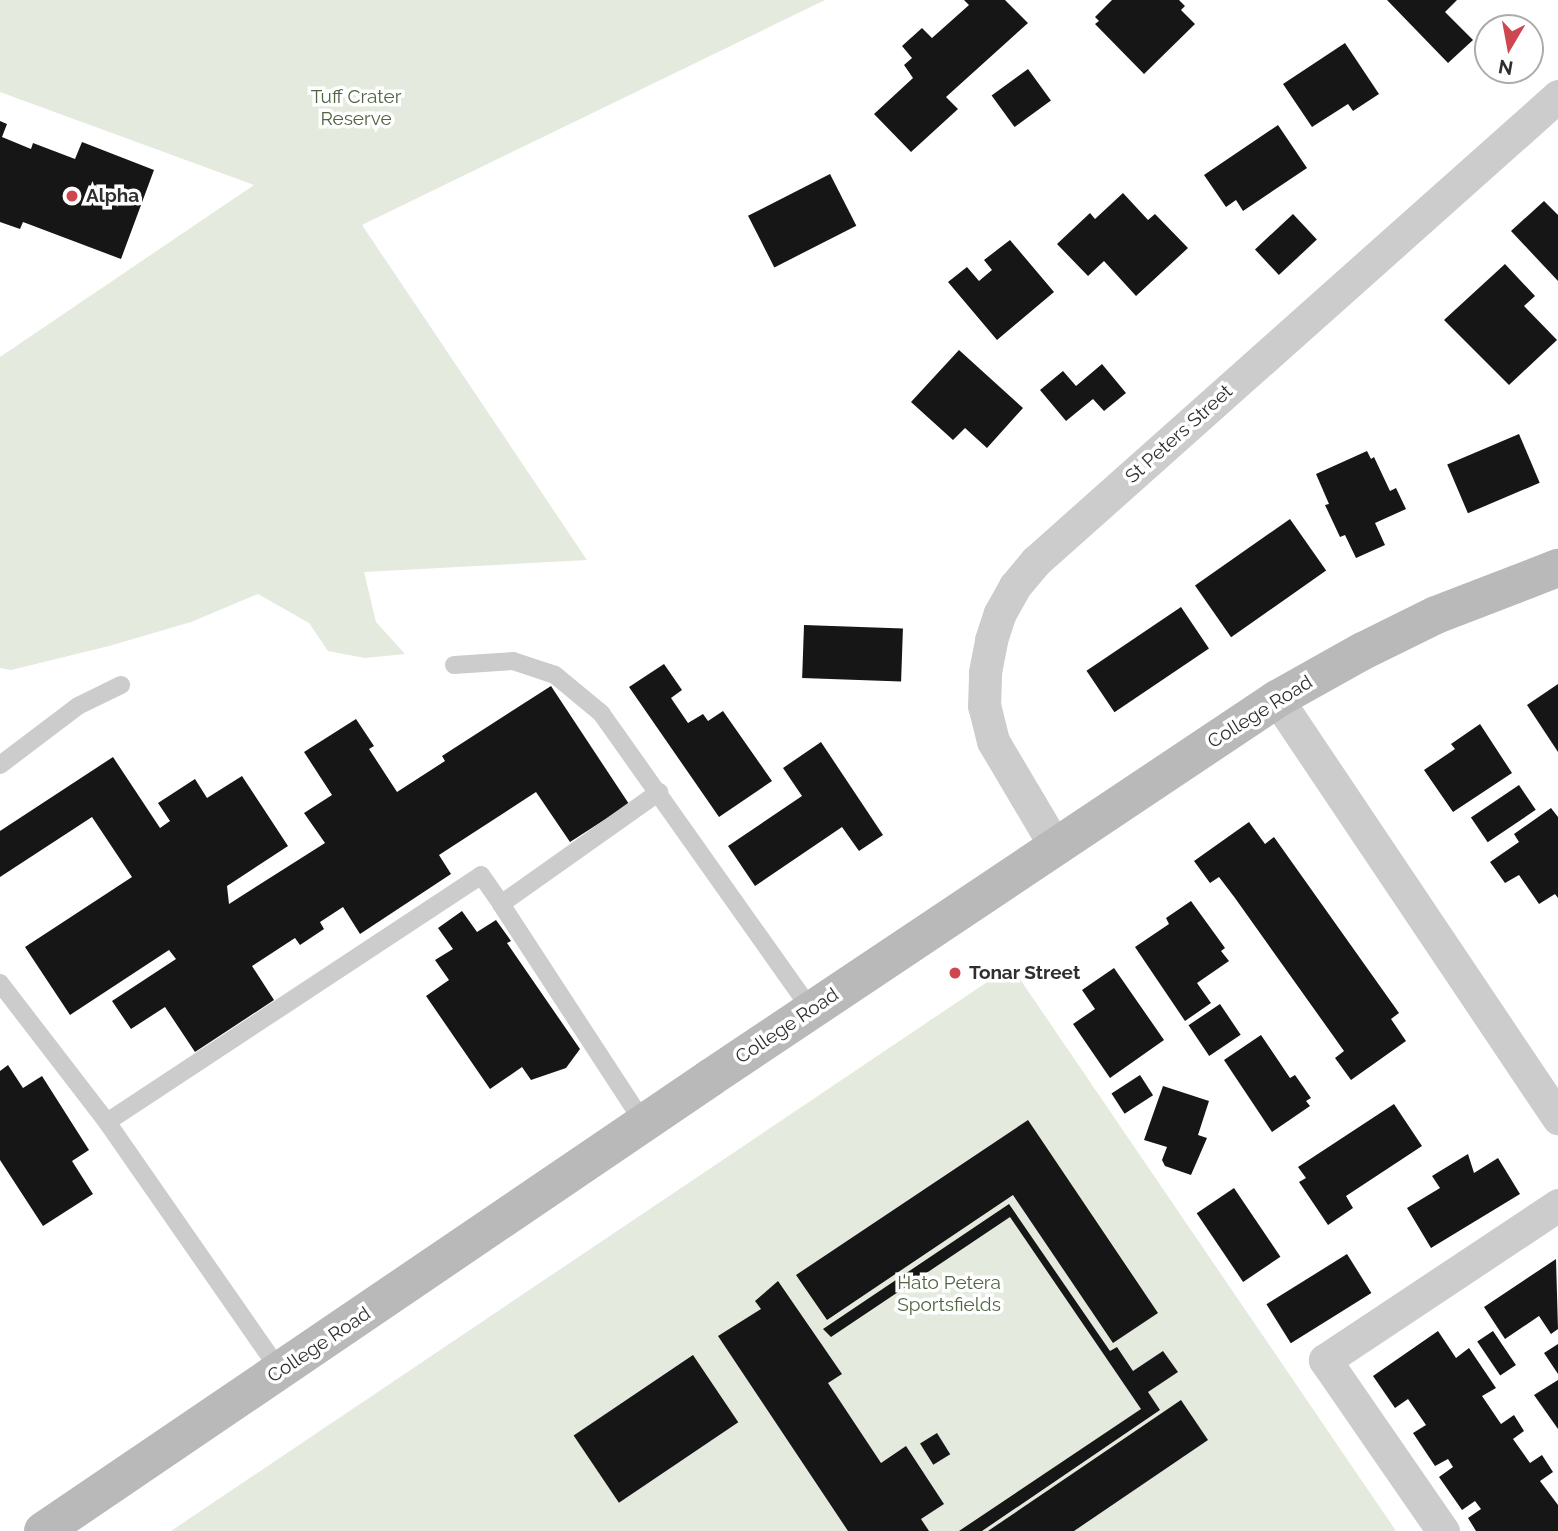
<!DOCTYPE html>
<html>
<head>
<meta charset="utf-8">
<style>
  body { margin:0 }
  #map { position:relative; width:1558px; height:1531px; overflow:hidden; background:#fff; font-family:Raleway,sans-serif }
  div>[style] { position:absolute }
  .green>* { inset:0; background:#e4eade }
  .building>* { inset:0; background:#161616; transform-origin:0 0 }
  .lane>* { height:18px; margin:-9px; padding:0 9px; transform-origin:9px; border-radius:9px; background:#ccc }
  .street>* { height:33px; margin:-16.5px; padding:0 16.5px; transform-origin:16.5px; border-radius:16.5px; background:#ccc }
  .secondary>* { height:38px; margin:-19px; padding:0 19px; transform-origin:19px; border-radius:19px; background:#b9b9b9 }
  .dots>* { width:19px; height:19px; translate:-50% -50%; box-sizing:border-box; border:4px solid #fff; border-radius:50% }
  span { translate:-50% -50%; white-space:nowrap; text-align:center; line-height:1.15; -webkit-text-stroke:7px #fff; paint-order:stroke }
  .park-label { font-size:19px; color:#516542 }
  .poi-label { font-size:19px; color:#2f2f2f; font-weight:700 }
  .left { translate:0 -50%; text-align:left }
  .street-label { font-size:19px; color:#2f2f2f }
  .north { position:absolute; left:1474px; top:14px; width:70px; height:70px; box-sizing:border-box; background:#fff; border:2px solid #acacac; border-radius:50%; rotate:190deg; font-size:19px; font-weight:700; line-height:28px; text-align:center; color:#2f2f2f }
  .north::after { content:''; display:block; margin:auto; width:24px; height:32px; background:#cf474e; clip-path:polygon(50% 0,100% 100%,50% 72%,0 100%) }
</style>
</head>
<body>
<div id="map">
  <div class="green">
    <i style="clip-path:polygon(0 0,825px 0,362px 225px,587px 560px,364px 572px,376px 622px,405px 654px,365px 658px,328px 651px,309px 623px,258px 594px,191px 622px,109px 646px,11px 670px,0 668px,0 357px,254px 185px,0 92px)"></i>
    <i style="clip-path:polygon(1011px 966px,1396px 1531px,171px 1531px)"></i>
  </div>
  <div class="building">
    <i style="clip-path:polygon(964px 0,1005px 0,1028px 23px,946px 97px,958px 109px,911px 152px,874px 114px,913px 78px,904px 65px,912px 58px,902px 46px,922px 28px,932px 38px,969px 5px)"></i>
    <i style="clip-path:polygon(1112px 0,1179px 0,1185px 6px,1181px 10px,1195px 24px,1144px 74px,1095px 24px,1099px 21px,1095px 17px)"></i>
    <i style="clip-path:polygon(1387px 0,1457px 0,1445px 12px,1473px 40px,1448px 63px)"></i>
    <i style="clip-path:polygon(1345px 43px,1379px 94px,1353px 111px,1348px 104px,1312px 127px,1283px 84px)"></i>
    <i style="left:1028px;top:69px;width:39px;height:45px;rotate:54deg"></i>
    <i style="clip-path:polygon(0 121px,7px 124px,2px 137px,31px 149px,33px 143px,75px 159px,82px 142px,154px 170px,121px 259px,23px 222px,20px 229px,0 222px)"></i>
    <i style="clip-path:polygon(1278px 125px,1307px 168px,1243px 211px,1236px 200px,1226px 207px,1204px 175px)"></i>
    <i style="left:830px;top:174px;width:58px;height:92px;rotate:63deg"></i>
    <i style="clip-path:polygon(1123px 193px,1148px 220px,1155px 214px,1188px 248px,1136px 296px,1104px 261px,1088px 276px,1057px 244px,1090px 213px,1095px 219px)"></i>
    <i style="clip-path:polygon(1544px 201px,1558px 215px,1558px 281px,1511px 231px)"></i>
    <i style="left:1293px;top:214px;width:35px;height:52px;rotate:47deg"></i>
    <i style="clip-path:polygon(1010px 240px,1054px 292px,997px 340px,948px 282px,967px 267px,979px 281px,992px 270px,984px 260px)"></i>
    <i style="clip-path:polygon(1505px 264px,1535px 296px,1524px 306px,1557px 340px,1509px 385px,1444px 320px)"></i>
    <i style="clip-path:polygon(959px 350px,1023px 408px,987px 448px,965px 428px,953px 440px,911px 402px)"></i>
    <i style="clip-path:polygon(1102px 364px,1126px 393px,1104px 411px,1093px 399px,1066px 421px,1040px 390px,1063px 371px,1076px 386px)"></i>
    <i style="left:1519px;top:434px;width:53px;height:78px;rotate:67deg"></i>
    <i style="clip-path:polygon(1367px 451px,1371px 459px,1374px 457px,1390px 491px,1396px 488px,1406px 509px,1375px 523px,1385px 545px,1356px 558px,1345px 535px,1340px 537px,1325px 505px,1329px 504px,1316px 474px)"></i>
    <i style="left:1290px;top:519px;width:63px;height:116px;rotate:55deg"></i>
    <i style="left:1181px;top:607px;width:50px;height:114px;rotate:56deg"></i>
    <i style="left:804px;top:625px;width:99px;height:53px;rotate:2deg"></i>
    <i style="clip-path:polygon(664px 664px,682px 690px,671px 698px,688px 723px,703px 714px,708px 721px,723px 711px,772px 781px,719px 817px,629px 687px)"></i>
    <i style="clip-path:polygon(1558px 684px,1558px 752px,1527px 705px)"></i>
    <i style="clip-path:polygon(551px 686px,629px 804px,570px 842px,536px 792px,439px 855px,451px 874px,360px 934px,343px 907px,320px 922px,324px 929px,300px 945px,295px 938px,252px 966px,274px 1000px,195px 1052px,165px 1007px,131px 1029px,112px 1001px,176px 959px,169px 950px,70px 1015px,25px 947px,132px 877px,92px 817px,0 877px,0 831px,113px 757px,160px 828px,170px 821px,158px 803px,195px 779px,207px 798px,242px 776px,288px 846px,227px 886px,229px 904px,325px 843px,304px 813px,332px 795px,304px 752px,356px 719px,374px 746px,369px 749px,397px 792px,445px 761px,442px 756px)"></i>
    <i style="clip-path:polygon(1480px 724px,1512px 773px,1453px 812px,1424px 770px,1455px 749px,1451px 744px)"></i>
    <i style="clip-path:polygon(821px 742px,883px 835px,859px 851px,842px 827px,755px 886px,728px 846px,802px 796px,783px 768px)"></i>
    <i style="left:1519px;top:785px;width:30px;height:58px;rotate:56deg"></i>
    <i style="clip-path:polygon(1551px 808px,1558px 817px,1558px 898px,1555px 894px,1539px 904px,1519px 875px,1505px 883px,1490px 862px,1519px 842px,1514px 834px)"></i>
    <i style="clip-path:polygon(1249px 822px,1265px 844px,1274px 837px,1399px 1013px,1391px 1019px,1406px 1041px,1351px 1080px,1335px 1058px,1344px 1051px,1235px 898px,1219px 877px,1210px 883px,1194px 861px)"></i>
    <i style="clip-path:polygon(1191px 901px,1225px 948px,1221px 951px,1229px 961px,1197px 983px,1211px 1003px,1185px 1021px,1135px 947px,1169px 924px,1166px 918px)"></i>
    <i style="clip-path:polygon(462px 911px,477px 932px,496px 920px,511px 941px,507px 943px,580px 1049px,566px 1068px,531px 1080px,522px 1067px,490px 1089px,426px 996px,449px 980px,435px 960px,453px 949px,438px 928px)"></i>
    <i style="clip-path:polygon(1114px 968px,1164px 1040px,1110px 1078px,1073px 1024px,1095px 1009px,1082px 990px)"></i>
    <i style="left:1220px;top:1004px;width:37px;height:38px;rotate:56deg"></i>
    <i style="clip-path:polygon(1261px 1035px,1290px 1078px,1295px 1075px,1311px 1098px,1306px 1101px,1310px 1106px,1272px 1132px,1224px 1060px)"></i>
    <i style="clip-path:polygon(8px 1065px,23px 1088px,42px 1076px,89px 1150px,72px 1161px,93px 1194px,43px 1226px,0 1160px,0 1071px)"></i>
    <i style="left:1140px;top:1075px;width:24px;height:34px;rotate:57deg"></i>
    <i style="clip-path:polygon(1163px 1086px,1209px 1101px,1198px 1135px,1207px 1138px,1191px 1175px,1165px 1166px,1162px 1160px,1167px 1147px,1144px 1140px)"></i>
    <i style="clip-path:polygon(1394px 1104px,1422px 1146px,1346px 1196px,1353px 1208px,1328px 1225px,1299px 1182px,1306px 1178px,1298px 1167px)"></i>
    <i style="clip-path:polygon(1028px 1120px,1158px 1313px,1113px 1343px,1013px 1195px,827px 1320px,796px 1275px)"></i>
    <i style="clip-path:polygon(1468px 1154px,1474px 1173px,1498px 1158px,1520px 1194px,1431px 1248px,1407px 1208px,1440px 1188px,1432px 1176px)"></i>
    <i style="left:1234px;top:1188px;width:83px;height:45px;rotate:56deg"></i>
    <i style="clip-path:polygon(1009px 1204px,1110px 1351px,1117px 1347px,1133px 1371px,1163px 1351px,1178px 1372px,1148px 1392px,1160px 1410px,982px 1531px,959px 1531px,1141px 1409px,1010px 1217px,831px 1337px,823px 1329px)"></i>
    <i style="left:1347px;top:1254px;width:46px;height:95px;rotate:58deg"></i>
    <i style="clip-path:polygon(1556px 1259px,1558px 1329px,1551px 1334px,1539px 1316px,1505px 1339px,1484px 1307px)"></i>
    <i style="clip-path:polygon(778px 1281px,842px 1374px,828px 1383px,881px 1463px,906px 1446px,944px 1504px,921px 1519px,929px 1531px,848px 1531px,718px 1336px,761px 1309px,755px 1301px)"></i>
    <i style="clip-path:polygon(1438px 1331px,1456px 1358px,1469px 1348px,1496px 1388px,1482px 1396px,1501px 1424px,1514px 1415px,1524px 1431px,1513px 1439px,1530px 1463px,1542px 1455px,1553px 1472px,1540px 1481px,1558px 1505px,1558px 1531px,1476px 1531px,1468px 1518px,1481px 1509px,1475px 1501px,1462px 1510px,1439px 1477px,1453px 1467px,1448px 1459px,1435px 1466px,1413px 1433px,1426px 1425px,1408px 1399px,1395px 1408px,1373px 1376px)"></i>
    <i style="left:1493px;top:1331px;width:41px;height:19px;rotate:56deg"></i>
    <i style="clip-path:polygon(1558px 1344px,1558px 1374px,1544px 1353px)"></i>
    <i style="left:693px;top:1355px;width:81px;height:144px;rotate:56deg"></i>
    <i style="clip-path:polygon(1558px 1380px,1558px 1429px,1534px 1395px)"></i>
    <i style="clip-path:polygon(1181px 1400px,1208px 1440px,1074px 1531px,988px 1531px)"></i>
    <i style="left:937px;top:1433px;width:25px;height:20px;rotate:58deg"></i>
  </div>
  <div class="lane">
    <i style="left:454px;top:665px;width:59px;rotate:-3.9deg"></i>
    <i style="left:513px;top:661px;width:44px;rotate:18.4deg"></i>
    <i style="left:555px;top:675px;width:60px;rotate:39.6deg"></i>
    <i style="left:601px;top:713px;width:364px;rotate:54.7deg"></i>
    <i style="left:0;top:765px;width:98px;rotate:-37.1deg"></i>
    <i style="left:78px;top:706px;width:48px;rotate:-26deg"></i>
    <i style="left:501px;top:904px;width:262px;rotate:56.9deg"></i>
    <i style="left:0;top:983px;width:175px;rotate:52.4deg"></i>
    <i style="left:107px;top:1122px;width:305px;rotate:55.2deg"></i>
    <i style="left:107px;top:1122px;width:448px;rotate:-33.4deg"></i>
    <i style="left:481px;top:875px;width:35px;rotate:55deg"></i>
    <i style="left:501px;top:904px;width:194px;rotate:-35.3deg"></i>
  </div>
  <div class="street">
    <i style="left:1277px;top:699px;width:505px;rotate:56.15deg"></i>
    <i style="left:1055px;top:846px;width:122px;rotate:-120.6deg"></i>
    <i style="left:993px;top:741px;width:36px;rotate:-104deg"></i>
    <i style="left:984px;top:706px;width:34px;rotate:-88deg"></i>
    <i style="left:985px;top:672px;width:33px;rotate:-79deg"></i>
    <i style="left:991px;top:640px;width:28px;rotate:-72deg"></i>
    <i style="left:1000px;top:613px;width:31px;rotate:-61deg"></i>
    <i style="left:1015px;top:586px;width:33px;rotate:-50deg"></i>
    <i style="left:1036px;top:561px;width:699px;rotate:-41.69deg"></i>
    <i style="left:1443px;top:1531px;width:208px;rotate:-124.6deg"></i>
    <i style="left:1325px;top:1360px;width:280px;rotate:-33.6deg"></i>
  </div>
  <div class="secondary">
    <i style="left:43px;top:1531px;width:806px;rotate:-34.18deg"></i>
    <i style="left:710px;top:1078px;width:682px;rotate:-33.76deg"></i>
    <i style="left:1277px;top:699px;width:98px;rotate:-29.2deg"></i>
    <i style="left:1363px;top:651px;width:81px;rotate:-26.3deg"></i>
    <i style="left:1436px;top:615px;width:131px;rotate:-21.1deg"></i>
  </div>
  <div class="dots">
    <i style="left:72px;top:196px;background:#cf474e"></i>
    <i style="left:955px;top:973px;background:#cf474e"></i>
  </div>
  <div class="park-label">
    <span style="left:356px;top:108px">Tuff Crater<br>Reserve</span>
    <span style="left:949px;top:1294px">Hato Petera<br>Sportsfields</span>
  </div>
  <div class="poi-label">
    <span class="left" style="left:86px;top:196px">Alpha</span>
    <span class="left" style="left:969px;top:973px">Tonar Street</span>
  </div>
  <div class="street-label">
    <span style="left:1179px;top:434px;rotate:-42deg">St Peters Street</span>
    <span style="left:1260px;top:712px;rotate:-32deg">College Road</span>
    <span style="left:787px;top:1026px;rotate:-34deg">College Road</span>
    <span style="left:319px;top:1345px;rotate:-34deg">College Road</span>
  </div>
  <div class="north">N</div>
</div>
</body>
</html>
